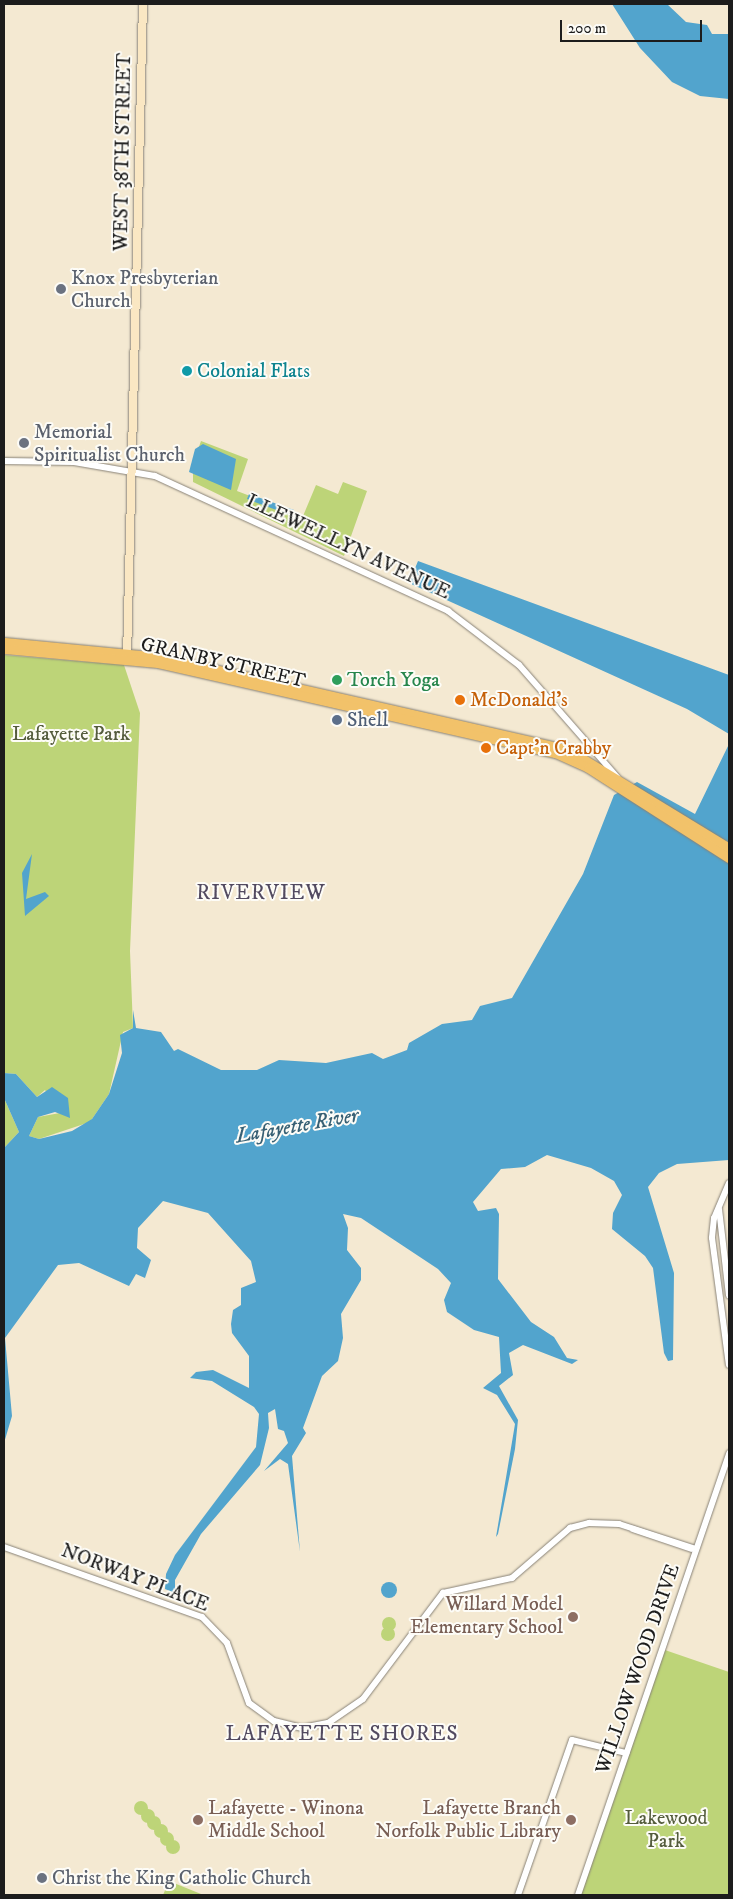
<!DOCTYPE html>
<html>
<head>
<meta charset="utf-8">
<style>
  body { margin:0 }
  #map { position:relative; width:733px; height:1899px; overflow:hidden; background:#f4e9d2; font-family:"IM FELL DW Pica",serif }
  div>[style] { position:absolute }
  .green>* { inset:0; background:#bdd478 }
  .round { border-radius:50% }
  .water>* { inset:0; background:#52a4cd }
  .roads { filter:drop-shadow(0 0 1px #888277) drop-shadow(0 0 1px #888277) }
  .tertiary>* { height:6px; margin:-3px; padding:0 3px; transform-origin:3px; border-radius:3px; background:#fff }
  .secondary>* { height:8px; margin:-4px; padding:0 4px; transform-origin:4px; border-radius:4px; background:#fae7c3 }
  .primary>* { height:9px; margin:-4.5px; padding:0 4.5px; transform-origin:4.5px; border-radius:4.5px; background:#f2c26a }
  .dots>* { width:14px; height:14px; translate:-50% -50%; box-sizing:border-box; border:2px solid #fdfcf7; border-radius:50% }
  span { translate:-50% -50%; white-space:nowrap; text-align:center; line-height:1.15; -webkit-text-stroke:4px #fdfcf7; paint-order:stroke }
  .street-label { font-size:20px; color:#1c1c1c }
  .worship-label { font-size:20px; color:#5b616d }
  .left { translate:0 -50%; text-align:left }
  .culture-label { font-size:20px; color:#0d838f }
  .leisure-label { font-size:20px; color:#27864d }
  .food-label { font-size:20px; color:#c56008 }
  .service-label { font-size:20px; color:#4e5e75 }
  .park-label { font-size:20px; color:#545c3c }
  .education-label { font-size:20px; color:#785e54 }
  .right { translate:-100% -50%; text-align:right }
  .neighbourhood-label { font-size:21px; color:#524a60; letter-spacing:1px }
  .water-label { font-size:21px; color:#376074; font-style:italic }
  .frame { position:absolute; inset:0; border:5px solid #1c1c1c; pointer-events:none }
  .scale { position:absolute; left:560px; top:20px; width:142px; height:22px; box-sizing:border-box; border:2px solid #1c1c1c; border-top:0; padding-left:6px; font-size:15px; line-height:18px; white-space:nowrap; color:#1c1c1c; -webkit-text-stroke:4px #fdfcf7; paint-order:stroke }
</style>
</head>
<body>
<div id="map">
  <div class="green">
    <i style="clip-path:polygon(201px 441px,248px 459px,237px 491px,303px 516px,316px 485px,338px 494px,343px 482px,367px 491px,344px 556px,193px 482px,193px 464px)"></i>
    <i style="clip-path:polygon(4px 655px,124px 665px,140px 713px,130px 951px,133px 1028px,123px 1032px,109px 1094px,90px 1122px,39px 1139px,29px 1136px,38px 1117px,60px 1113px,45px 1090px,37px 1097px,16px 1074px,4px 1073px)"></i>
    <i style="clip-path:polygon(4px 1098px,19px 1132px,4px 1148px)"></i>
    <i class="round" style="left:382px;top:1617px;width:14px;height:14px"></i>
    <i class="round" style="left:381px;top:1627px;width:14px;height:14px"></i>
    <i style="clip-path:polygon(662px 1649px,729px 1672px,729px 1895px,578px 1895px)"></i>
    <i class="round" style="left:134px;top:1801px;width:14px;height:14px"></i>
    <i class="round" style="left:141px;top:1809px;width:14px;height:14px"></i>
    <i class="round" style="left:147px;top:1816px;width:14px;height:14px"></i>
    <i class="round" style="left:154px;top:1824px;width:14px;height:14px"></i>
    <i class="round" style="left:160px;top:1832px;width:14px;height:14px"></i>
    <i class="round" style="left:166px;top:1840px;width:14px;height:14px"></i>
    <i style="clip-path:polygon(169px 1881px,201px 1894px,201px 1895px,163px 1895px)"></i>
  </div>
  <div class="water">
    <i style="clip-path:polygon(612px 4px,667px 4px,686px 22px,707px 25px,712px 34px,729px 34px,729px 99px,700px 96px,672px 82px,640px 48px)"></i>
    <i style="clip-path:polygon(203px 444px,236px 459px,231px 490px,189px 472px,195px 449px)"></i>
    <i style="clip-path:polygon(249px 494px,294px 510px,295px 517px,247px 499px)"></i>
    <i style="clip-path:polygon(418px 561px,729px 675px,729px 734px,687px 709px,409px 583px)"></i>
    <i style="clip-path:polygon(729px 744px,729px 1160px,677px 1164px,659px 1173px,648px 1187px,674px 1273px,673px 1360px,668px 1361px,664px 1353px,653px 1268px,645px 1256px,612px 1229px,613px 1213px,622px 1195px,614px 1181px,591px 1168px,547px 1155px,525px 1167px,501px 1169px,473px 1202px,478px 1211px,496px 1208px,499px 1214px,498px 1279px,531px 1322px,554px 1337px,567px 1358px,578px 1360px,572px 1364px,523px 1345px,509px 1353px,513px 1375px,499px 1386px,518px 1420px,515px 1449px,498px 1534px,496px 1537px,515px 1424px,497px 1395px,483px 1388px,501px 1373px,499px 1337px,474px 1330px,447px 1312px,444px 1300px,451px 1283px,438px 1269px,361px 1218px,343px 1214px,348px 1228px,347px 1250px,361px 1268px,361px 1280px,341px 1314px,343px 1338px,338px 1361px,322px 1376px,303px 1428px,306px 1433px,292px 1456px,300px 1552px,288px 1464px,280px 1459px,264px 1471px,288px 1443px,284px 1431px,278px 1429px,275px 1409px,268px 1413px,269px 1428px,260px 1465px,201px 1534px,175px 1580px,175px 1589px,182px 1596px,165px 1589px,166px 1574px,175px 1555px,256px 1447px,259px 1414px,254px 1407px,212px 1381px,190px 1378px,196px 1372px,213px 1370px,249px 1388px,249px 1356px,232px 1333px,231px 1324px,233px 1310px,241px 1305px,241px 1288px,256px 1282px,251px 1261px,208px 1213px,163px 1201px,138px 1228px,137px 1248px,151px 1260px,145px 1278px,136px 1274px,129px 1286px,79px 1263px,58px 1265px,5px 1338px,12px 1416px,4px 1443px,4px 1148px,19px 1132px,4px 1098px,4px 1073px,16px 1074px,37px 1097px,52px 1087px,68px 1098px,70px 1118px,55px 1112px,38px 1117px,29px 1136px,39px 1139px,72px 1131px,92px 1119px,109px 1094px,122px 1053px,120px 1035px,133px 1028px,133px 1010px,136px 1028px,161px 1032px,174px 1051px,178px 1049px,221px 1070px,257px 1070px,279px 1060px,326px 1063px,372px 1053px,383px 1059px,407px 1050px,409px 1043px,442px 1024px,472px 1020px,480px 1006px,512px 998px,583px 874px,614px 795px,637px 782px,695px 814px)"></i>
    <i style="clip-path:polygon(32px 854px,26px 899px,45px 892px,49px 896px,25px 916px,22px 873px)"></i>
    <i class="round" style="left:381px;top:1582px;width:16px;height:16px"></i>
  </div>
  <div class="roads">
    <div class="tertiary">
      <i style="left:4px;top:461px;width:70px;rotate:0.8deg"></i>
      <i style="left:74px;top:462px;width:82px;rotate:9.8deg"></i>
      <i style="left:155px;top:476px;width:323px;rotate:24.7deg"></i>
      <i style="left:448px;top:611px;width:89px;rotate:37.3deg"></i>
      <i style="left:519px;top:665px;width:149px;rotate:48.8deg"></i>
      <i style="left:729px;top:1183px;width:38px;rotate:113deg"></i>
      <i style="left:714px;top:1218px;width:20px;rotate:96deg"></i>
      <i style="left:712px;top:1238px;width:128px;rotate:82.4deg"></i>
      <i style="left:719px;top:1209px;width:87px;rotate:83.4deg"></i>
      <i style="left:633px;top:1529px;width:62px;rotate:18.7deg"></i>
      <i style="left:4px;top:1547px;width:210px;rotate:19.5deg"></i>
      <i style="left:202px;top:1617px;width:36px;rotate:46deg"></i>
      <i style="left:227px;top:1643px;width:64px;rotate:69.9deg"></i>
      <i style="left:249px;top:1703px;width:31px;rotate:36deg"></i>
      <i style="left:274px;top:1721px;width:29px;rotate:14deg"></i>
      <i style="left:302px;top:1728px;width:26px;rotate:-11deg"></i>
      <i style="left:328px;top:1723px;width:42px;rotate:-34.4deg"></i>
      <i style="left:363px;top:1699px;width:133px;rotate:-53deg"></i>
      <i style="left:443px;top:1593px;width:71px;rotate:-12.3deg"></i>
      <i style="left:512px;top:1578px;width:77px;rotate:-40.8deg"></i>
      <i style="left:570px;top:1528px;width:20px;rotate:-15deg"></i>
      <i style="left:589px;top:1523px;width:30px;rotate:2deg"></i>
      <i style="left:619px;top:1524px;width:81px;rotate:18deg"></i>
      <i style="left:518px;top:1895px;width:164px;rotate:-70.8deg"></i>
      <i style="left:572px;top:1740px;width:56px;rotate:13.5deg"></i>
      <i style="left:578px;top:1895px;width:467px;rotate:-71.1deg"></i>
    </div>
    <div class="secondary">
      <i style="left:127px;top:658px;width:654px;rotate:-88.6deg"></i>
    </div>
    <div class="primary">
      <i style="left:4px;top:642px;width:158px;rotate:5.5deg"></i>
      <i style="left:161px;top:657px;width:416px;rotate:12.8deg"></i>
      <i style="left:567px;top:749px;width:190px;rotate:31.4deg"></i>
      <i style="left:4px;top:649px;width:155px;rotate:5.2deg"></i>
      <i style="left:158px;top:663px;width:407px;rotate:12.8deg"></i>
      <i style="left:555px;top:753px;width:36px;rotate:24deg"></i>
      <i style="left:588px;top:768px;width:167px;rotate:32.6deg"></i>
    </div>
  </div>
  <div class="dots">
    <i style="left:61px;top:289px;background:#6b7280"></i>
    <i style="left:187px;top:371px;background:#0f9aa8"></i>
    <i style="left:24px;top:443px;background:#6b7280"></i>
    <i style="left:337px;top:680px;background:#2e9e5b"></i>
    <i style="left:460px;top:700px;background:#e8710a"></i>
    <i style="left:337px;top:720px;background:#5c6f8a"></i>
    <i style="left:486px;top:748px;background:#e8710a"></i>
    <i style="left:573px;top:1617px;background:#8d6e63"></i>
    <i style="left:198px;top:1820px;background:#8d6e63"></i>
    <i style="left:571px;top:1820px;background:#8d6e63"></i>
    <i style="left:42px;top:1878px;background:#6b7280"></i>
  </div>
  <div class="street-label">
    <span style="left:123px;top:152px;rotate:-89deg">WEST 38TH STREET</span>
    <span style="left:348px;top:547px;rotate:25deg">LLEWELLYN AVENUE</span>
    <span style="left:223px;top:663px;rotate:13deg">GRANBY STREET</span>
    <span style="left:135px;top:1578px;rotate:21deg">NORWAY PLACE</span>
    <span style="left:638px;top:1669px;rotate:-71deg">WILLOW WOOD DRIVE</span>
  </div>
  <div class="worship-label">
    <span class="left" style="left:71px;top:290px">Knox Presbyterian<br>Church</span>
    <span class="left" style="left:34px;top:444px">Memorial<br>Spiritualist Church</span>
    <span class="left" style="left:52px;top:1878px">Christ the King Catholic Church</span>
  </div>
  <div class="culture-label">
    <span class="left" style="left:197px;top:371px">Colonial Flats</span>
  </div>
  <div class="leisure-label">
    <span class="left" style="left:347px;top:680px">Torch Yoga</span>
  </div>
  <div class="food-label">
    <span class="left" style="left:470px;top:700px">McDonald's</span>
    <span class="left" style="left:496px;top:748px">Capt'n Crabby</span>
  </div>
  <div class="service-label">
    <span class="left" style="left:347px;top:720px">Shell</span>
  </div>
  <div class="park-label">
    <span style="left:71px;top:734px">Lafayette Park</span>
    <span style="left:666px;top:1830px">Lakewood<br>Park</span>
  </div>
  <div class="education-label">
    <span class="right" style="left:563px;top:1616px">Willard Model<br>Elementary School</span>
    <span class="left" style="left:208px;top:1820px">Lafayette - Winona<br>Middle School</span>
    <span class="right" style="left:561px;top:1820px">Lafayette Branch<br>Norfolk Public Library</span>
  </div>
  <div class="neighbourhood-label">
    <span style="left:261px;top:893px">RIVERVIEW</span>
    <span style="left:342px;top:1734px">LAFAYETTE SHORES</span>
  </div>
  <div class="water-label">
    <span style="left:297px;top:1126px;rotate:-10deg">Lafayette River</span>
  </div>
  <div class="frame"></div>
  <div class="scale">200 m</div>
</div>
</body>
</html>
